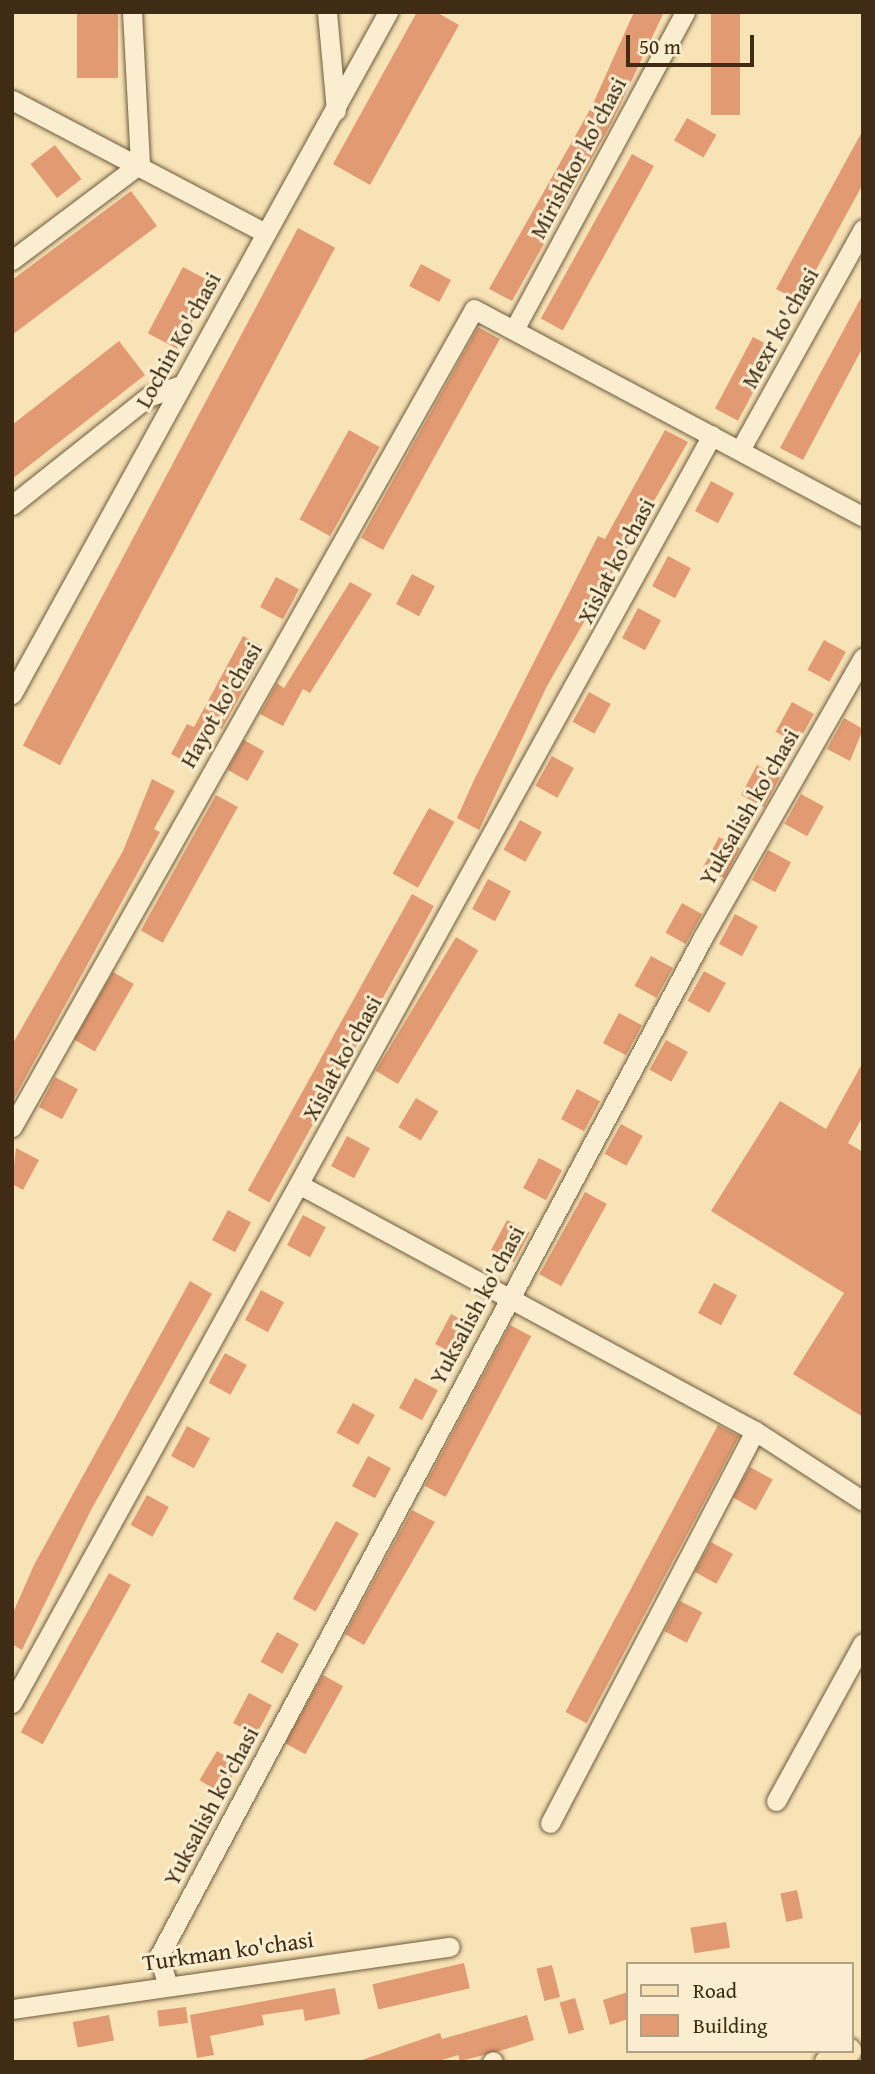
<!DOCTYPE html>
<html>
<head>
<meta charset="utf-8">
<style>
  body { margin:0 }
  #map { position:relative; width:875px; height:2074px; overflow:hidden; background:#f8e3b6; font-family:"Gentium Book Plus",serif }
  div>[style] { position:absolute }
  .building>* { inset:0; background:#e19a71; transform-origin:0 0 }
  .roads { filter:drop-shadow(0 0 2px #6e5a3c) drop-shadow(0 0 2px #6e5a3c) }
  .minor>* { height:19px; margin:-9.5px; padding:0 9.5px; transform-origin:9.5px; border-radius:9.5px; background:#faedd0 }
  .major>* { height:24px; margin:-12px; padding:0 12px; transform-origin:12px; border-radius:12px; background:#f8e3b6 }
  span { translate:-50% -50%; white-space:nowrap; text-align:center; line-height:1.15; -webkit-text-stroke:6px #faedd0; paint-order:stroke }
  .street-label { font-size:23px; color:#402c14 }
  .frame { position:absolute; inset:0; border:14px solid #402c14; pointer-events:none }
  .legend { position:absolute; left:626px; top:1962px; width:228px; height:91px; box-sizing:border-box; background:#faedd0; border:2px solid #b0a085; margin:0; padding:9px 12px; list-style:none; font-size:21px; color:#402c14 }
  .legend li { display:flex; align-items:center; gap:14px; height:35px }
  .legend b { width:35px; border:2px solid #b0a085 }
  .scale { position:absolute; left:626px; top:35px; width:128px; height:32px; box-sizing:border-box; border:4px solid #402c14; border-top:0; padding-left:9px; font-size:21px; line-height:24px; white-space:nowrap; color:#402c14; -webkit-text-stroke:5px #faedd0; paint-order:stroke }
</style>
</head>
<body>
<div id="map">
  <div class="building">
    <i style="left:77px;top:12px;width:41px;height:66px"></i>
    <i style="clip-path:polygon(417px 12px,436px 12px,459px 25px,370px 185px,333px 164px)"></i>
    <i style="clip-path:polygon(634px 12px,664px 12px,611px 124px,512px 301px,489px 289px,592px 106px)"></i>
    <i style="left:711px;top:12px;width:29px;height:103px"></i>
    <i style="left:687px;top:118px;width:34px;height:26px;rotate:30deg"></i>
    <i style="clip-path:polygon(863px 130px,863px 184px,799px 301px,776px 289px)"></i>
    <i style="left:55px;top:145px;width:43px;height:31px;rotate:52deg"></i>
    <i style="left:632px;top:154px;width:25px;height:188px;rotate:29deg"></i>
    <i style="clip-path:polygon(131px 191px,157px 226px,12px 335px,12px 280px)"></i>
    <i style="left:298px;top:228px;width:42px;height:586px;rotate:28deg"></i>
    <i style="left:421px;top:264px;width:34px;height:25px;rotate:28deg"></i>
    <i style="left:183px;top:267px;width:34px;height:75px;rotate:28deg"></i>
    <i style="clip-path:polygon(863px 294px,863px 347px,803px 460px,780px 448px)"></i>
    <i style="left:478px;top:327px;width:25px;height:241px;rotate:29deg"></i>
    <i style="left:753px;top:337px;width:26px;height:81px;rotate:28deg"></i>
    <i style="clip-path:polygon(119px 341px,145px 375px,12px 479px,12px 425px)"></i>
    <i style="left:349px;top:430px;width:35px;height:102px;rotate:29deg"></i>
    <i style="clip-path:polygon(665px 430px,688px 442px,547px 686px,479px 830px,457px 818px,474px 780px,598px 536px,605px 539px)"></i>
    <i style="left:711px;top:481px;width:26px;height:34px;rotate:28deg"></i>
    <i style="left:668px;top:556px;width:26px;height:34px;rotate:28deg"></i>
    <i style="left:412px;top:574px;width:26px;height:34px;rotate:28deg"></i>
    <i style="left:276px;top:577px;width:26px;height:34px;rotate:28deg"></i>
    <i style="clip-path:polygon(350px 582px,372px 594px,310px 693px,303px 689px,283px 726px,260px 714px,277px 683px,284px 688px)"></i>
    <i style="left:638px;top:608px;width:26px;height:34px;rotate:28deg"></i>
    <i style="clip-path:polygon(243px 636px,266px 648px,222px 729px,215px 726px,193px 766px,171px 754px,187px 724px,194px 727px)"></i>
    <i style="left:824px;top:640px;width:25px;height:34px;rotate:29deg"></i>
    <i style="left:589px;top:692px;width:25px;height:34px;rotate:29deg"></i>
    <i style="left:792px;top:702px;width:25px;height:34px;rotate:29deg"></i>
    <i style="clip-path:polygon(844px 718px,863px 729px,850px 761px,827px 749px)"></i>
    <i style="left:244px;top:740px;width:23px;height:34px;rotate:29deg"></i>
    <i style="left:552px;top:756px;width:25px;height:34px;rotate:29deg"></i>
    <i style="left:757px;top:765px;width:26px;height:34px;rotate:28deg"></i>
    <i style="clip-path:polygon(152px 779px,175px 791px,154px 829px,160px 832px,12px 1102px,12px 1045px,123px 851px)"></i>
    <i style="left:801px;top:794px;width:26px;height:34px;rotate:29deg"></i>
    <i style="left:216px;top:795px;width:25px;height:155px;rotate:29deg"></i>
    <i style="left:429px;top:808px;width:29px;height:75px;rotate:29deg"></i>
    <i style="left:520px;top:820px;width:25px;height:34px;rotate:29deg"></i>
    <i style="left:719px;top:837px;width:24px;height:34px;rotate:28deg"></i>
    <i style="left:768px;top:850px;width:26px;height:34px;rotate:28deg"></i>
    <i style="left:488px;top:879px;width:26px;height:34px;rotate:28deg"></i>
    <i style="left:412px;top:894px;width:25px;height:339px;rotate:29deg"></i>
    <i style="left:682px;top:903px;width:23px;height:34px;rotate:29deg"></i>
    <i style="left:735px;top:914px;width:26px;height:34px;rotate:28deg"></i>
    <i style="left:456px;top:937px;width:26px;height:156px;rotate:31deg"></i>
    <i style="left:651px;top:956px;width:25px;height:34px;rotate:29deg"></i>
    <i style="left:704px;top:971px;width:25px;height:34px;rotate:29deg"></i>
    <i style="left:113px;top:972px;width:24px;height:78px;rotate:30deg"></i>
    <i style="left:619px;top:1013px;width:26px;height:34px;rotate:28deg"></i>
    <i style="left:666px;top:1040px;width:25px;height:34px;rotate:29deg"></i>
    <i style="clip-path:polygon(863px 1062px,863px 1116px,848px 1143px,863px 1152px,863px 1417px,793px 1374px,844px 1293px,711px 1211px,780px 1101px,826px 1129px)"></i>
    <i style="left:55px;top:1077px;width:26px;height:34px;rotate:28deg"></i>
    <i style="left:577px;top:1089px;width:26px;height:34px;rotate:28deg"></i>
    <i style="left:416px;top:1098px;width:26px;height:34px;rotate:31deg"></i>
    <i style="left:621px;top:1124px;width:25px;height:34px;rotate:29deg"></i>
    <i style="left:347px;top:1136px;width:26px;height:34px;rotate:28deg"></i>
    <i style="clip-path:polygon(16px 1148px,39px 1160px,23px 1190px,12px 1184px)"></i>
    <i style="left:539px;top:1158px;width:26px;height:34px;rotate:28deg"></i>
    <i style="left:585px;top:1192px;width:25px;height:94px;rotate:29deg"></i>
    <i style="left:228px;top:1210px;width:26px;height:34px;rotate:28deg"></i>
    <i style="left:303px;top:1215px;width:26px;height:34px;rotate:28deg"></i>
    <i style="left:507px;top:1220px;width:26px;height:34px;rotate:28deg"></i>
    <i style="clip-path:polygon(190px 1281px,212px 1294px,91px 1510px,22px 1650px,12px 1644px,12px 1615px,34px 1565px)"></i>
    <i style="left:714px;top:1283px;width:26px;height:34px;rotate:28deg"></i>
    <i style="left:261px;top:1290px;width:26px;height:34px;rotate:28deg"></i>
    <i style="left:451px;top:1314px;width:26px;height:34px;rotate:28deg"></i>
    <i style="left:510px;top:1325px;width:24px;height:182px;rotate:28deg"></i>
    <i style="left:225px;top:1353px;width:25px;height:34px;rotate:29deg"></i>
    <i style="left:415px;top:1378px;width:26px;height:34px;rotate:28deg"></i>
    <i style="left:353px;top:1403px;width:25px;height:34px;rotate:29deg"></i>
    <i style="left:718px;top:1425px;width:24px;height:325px;rotate:28deg"></i>
    <i style="left:187px;top:1426px;width:26px;height:34px;rotate:28deg"></i>
    <i style="left:368px;top:1456px;width:26px;height:34px;rotate:28deg"></i>
    <i style="left:750px;top:1467px;width:26px;height:35px;rotate:29deg"></i>
    <i style="left:147px;top:1495px;width:25px;height:34px;rotate:29deg"></i>
    <i style="clip-path:polygon(412px 1510px,435px 1522px,364px 1645px,345px 1634px)"></i>
    <i style="left:336px;top:1521px;width:26px;height:89px;rotate:29deg"></i>
    <i style="left:711px;top:1542px;width:25px;height:34px;rotate:29deg"></i>
    <i style="left:109px;top:1573px;width:25px;height:182px;rotate:29deg"></i>
    <i style="left:680px;top:1601px;width:25px;height:34px;rotate:27deg"></i>
    <i style="left:277px;top:1632px;width:25px;height:34px;rotate:29deg"></i>
    <i style="left:323px;top:1675px;width:23px;height:78px;rotate:29deg"></i>
    <i style="left:249px;top:1693px;width:26px;height:34px;rotate:28deg"></i>
    <i style="left:217px;top:1751px;width:26px;height:34px;rotate:31deg"></i>
    <i style="left:797px;top:1890px;width:29px;height:17px;rotate:78deg"></i>
    <i style="left:726px;top:1922px;width:26px;height:36px;rotate:81deg"></i>
    <i style="left:464px;top:1963px;width:26px;height:94px;rotate:77deg"></i>
    <i style="left:552px;top:1965px;width:33px;height:16px;rotate:76deg"></i>
    <i style="clip-path:polygon(335px 1988px,340px 2014px,305px 2021px,303px 2009px,262px 2015px,264px 2025px,210px 2036px,214px 2055px,197px 2058px,190px 2015px)"></i>
    <i style="clip-path:polygon(628px 1992px,628px 2019px,610px 2025px,603px 2000px)"></i>
    <i style="left:575px;top:1998px;width:33px;height:16px;rotate:74deg"></i>
    <i style="left:186px;top:2007px;width:16px;height:29px;rotate:83deg"></i>
    <i style="left:109px;top:2015px;width:26px;height:37px;rotate:79deg"></i>
    <i style="clip-path:polygon(527px 2015px,534px 2040px,500px 2051px,460px 2061px,458px 2055px,436px 2062px,356px 2062px,440px 2033px,442px 2039px)"></i>
  </div>
  <div class="roads">
    <div class="minor">
      <i style="left:327px;top:12px;width:99px;rotate:84.8deg"></i>
      <i style="left:12px;top:100px;width:286px;rotate:27.7deg"></i>
      <i style="left:12px;top:260px;width:160px;rotate:-36.9deg"></i>
      <i style="left:140px;top:164px;width:152px;rotate:-93deg"></i>
      <i style="left:515px;top:328px;width:359px;rotate:-61.7deg"></i>
      <i style="left:740px;top:450px;width:253px;rotate:-60.9deg"></i>
      <i style="left:12px;top:505px;width:174px;rotate:-38.5deg"></i>
      <i style="left:148px;top:397px;width:35px;rotate:-20deg"></i>
      <i style="left:12px;top:694px;width:779px;rotate:-61.13deg"></i>
      <i style="left:12px;top:1127px;width:939px;rotate:-60.54deg"></i>
      <i style="left:474px;top:309px;width:441px;rotate:28.1deg"></i>
      <i style="left:300px;top:1185px;width:517px;rotate:28.4deg"></i>
      <i style="left:755px;top:1431px;width:129px;rotate:32.9deg"></i>
      <i style="left:12px;top:1703px;width:1448px;rotate:-61.1deg"></i>
      <i style="left:776px;top:1801px;width:180px;rotate:-61.2deg"></i>
      <i style="left:550px;top:1823px;width:442px;rotate:-62.4deg"></i>
      <i style="left:167px;top:1983px;width:28px;rotate:-107deg"></i>
      <i style="left:159px;top:1956px;width:1155px;rotate:-61.9deg"></i>
      <i style="left:703px;top:937px;width:322px;rotate:-60.2deg"></i>
      <i style="left:12px;top:2009px;width:442px;rotate:-8.1deg"></i>
      <i style="left:492px;top:2062px;width:1px;rotate:-45deg"></i>
    </div>
    <div class="major">
      <i style="left:827px;top:2062px;width:25px;rotate:-27deg"></i>
    </div>
  </div>
  <div class="street-label">
    <span style="left:578px;top:158px;rotate:-62deg">Mirishkor ko'chasi</span>
    <span style="left:780px;top:328px;rotate:-61deg">Mexr ko'chasi</span>
    <span style="left:178px;top:340px;rotate:-61deg">Lochin Ko'chasi</span>
    <span style="left:616px;top:561px;rotate:-62deg">Xislat ko'chasi</span>
    <span style="left:221px;top:705px;rotate:-60deg">Hayot ko'chasi</span>
    <span style="left:749px;top:807px;rotate:-60deg">Yuksalish ko'chasi</span>
    <span style="left:342px;top:1058px;rotate:-61deg">Xislat ko'chasi</span>
    <span style="left:477px;top:1305px;rotate:-62deg">Yuksalish ko'chasi</span>
    <span style="left:211px;top:1806px;rotate:-62deg">Yuksalish ko'chasi</span>
    <span style="left:228px;top:1951px;rotate:-8deg">Turkman ko'chasi</span>
  </div>
  <div class="frame"></div>
  <ul class="legend">
  <li><b style="height:9px;background:#f8e3b6"></b>Road</li>
  <li><b style="height:19px;background:#e19a71"></b>Building</li>
  </ul>
  <div class="scale">50 m</div>
</div>
</body>
</html>
